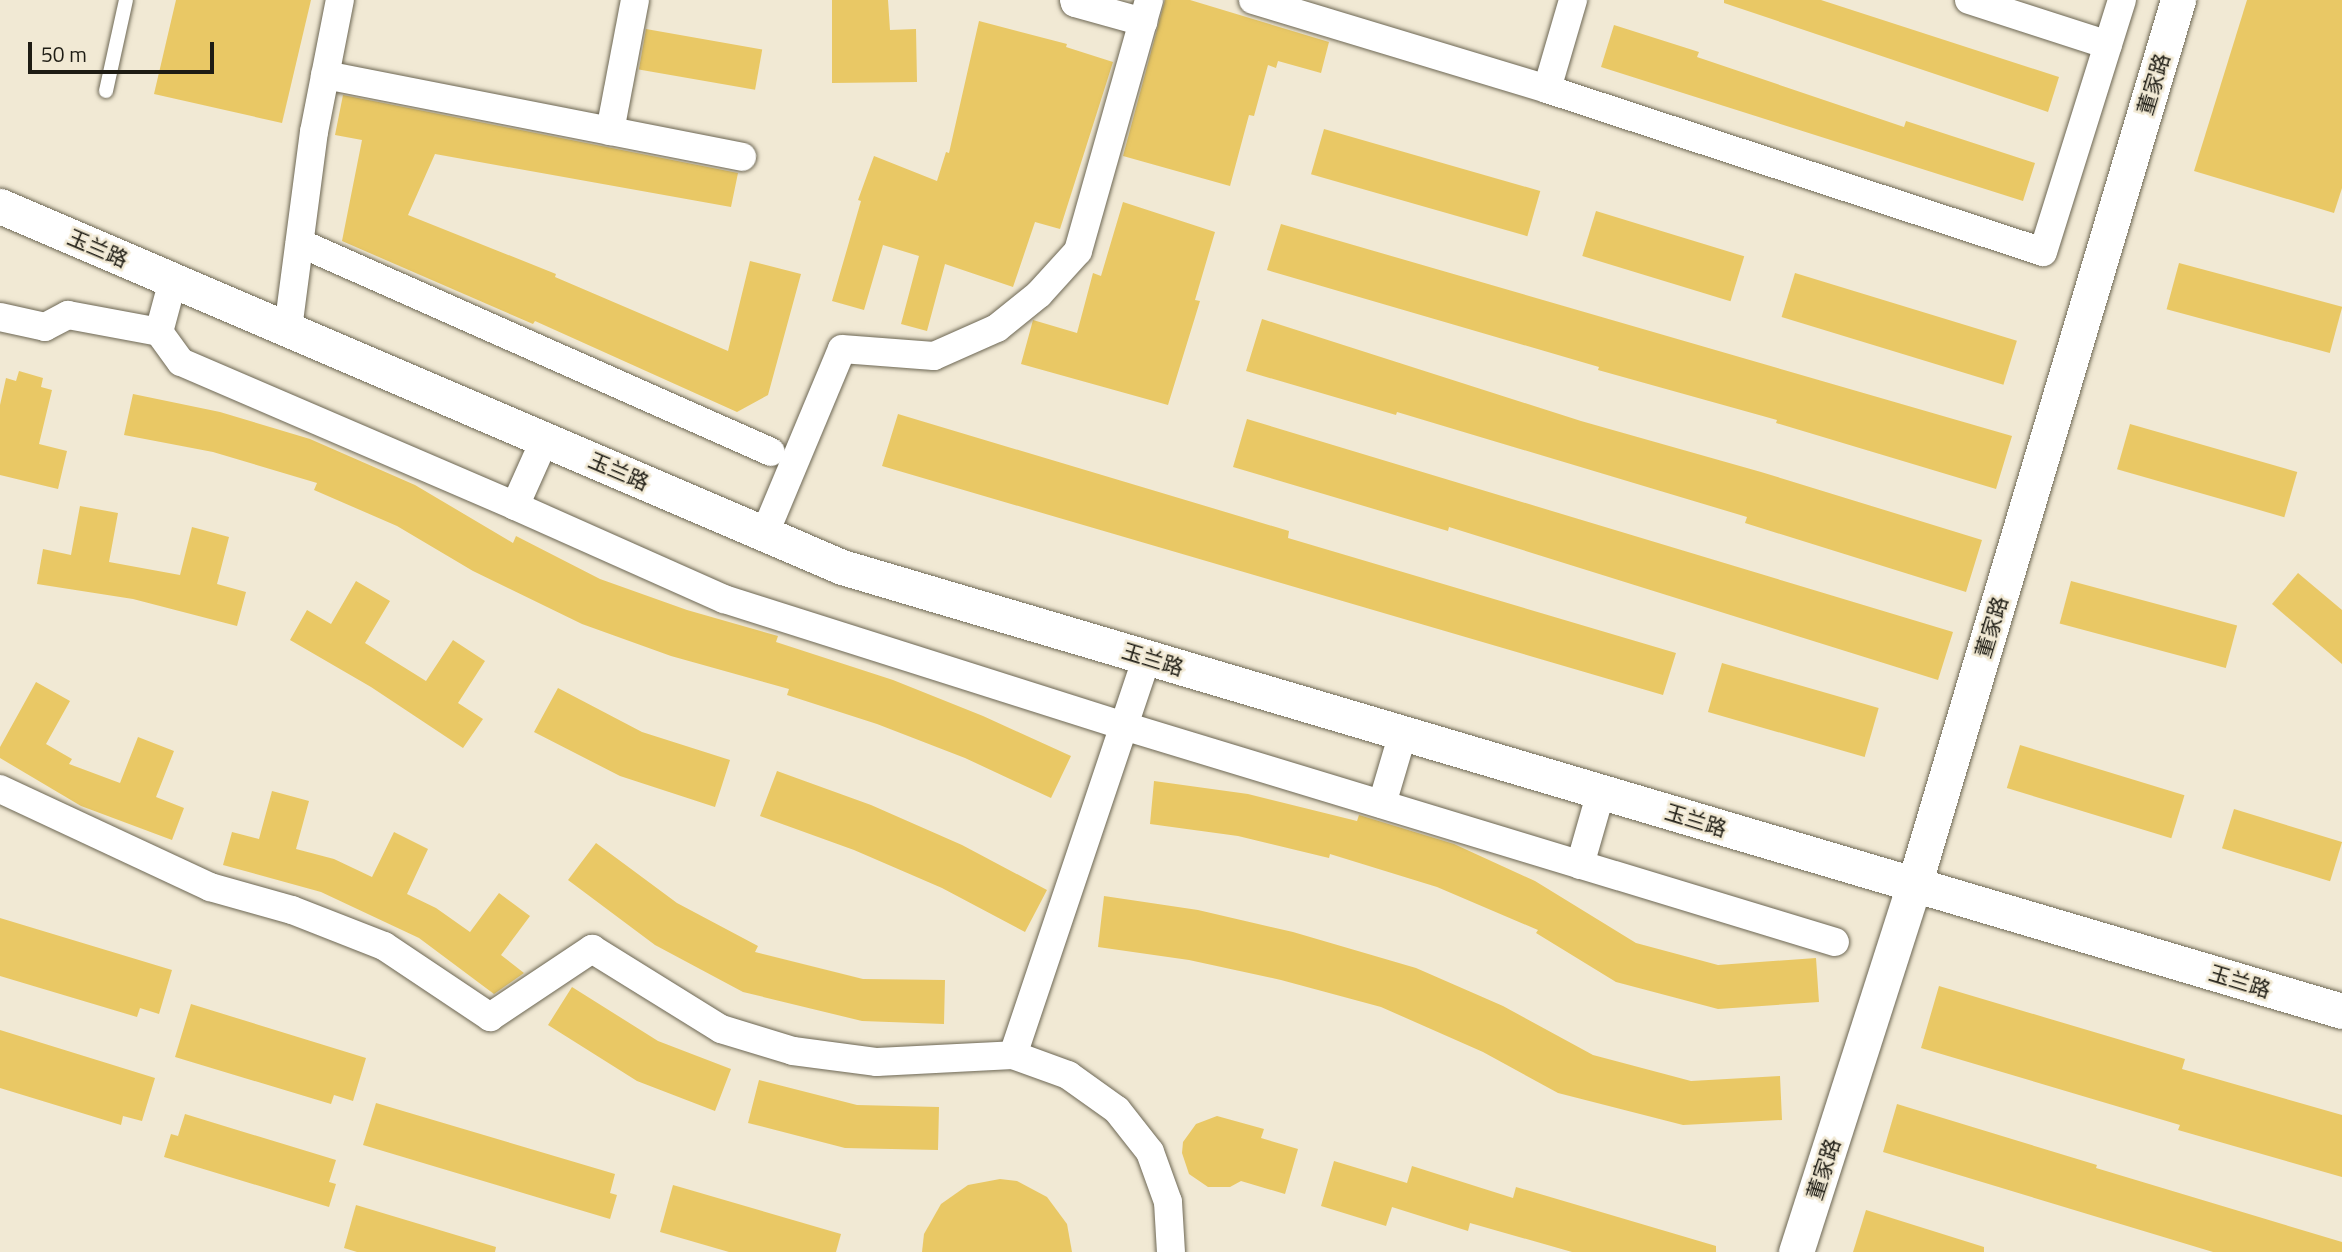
<!DOCTYPE html>
<html>
<head>
<meta charset="utf-8">
<style>
  body { margin:0 }
  #map { position:relative; width:2342px; height:1252px; overflow:hidden; background:#f1e9d4; font-family:"Titillium Web","Noto Sans SC",sans-serif }
  div>[style] { position:absolute }
  .building>* { inset:0; background:#e9c865; transform-origin:0 0 }
  .roads { filter:drop-shadow(0 0 2px #6d6754) drop-shadow(0 0 2px #6d6754) }
  .service>* { height:14px; margin:-7px; padding:0 7px; transform-origin:7px; border-radius:7px; background:#fff }
  .minor>* { height:28px; margin:-14px; padding:0 14px; transform-origin:14px; border-radius:14px; background:#fff }
  .tertiary>* { height:35px; margin:-17.5px; padding:0 17.5px; transform-origin:17.5px; border-radius:17.5px; background:#fff }
  span { translate:-50% -50%; white-space:nowrap; text-align:center; line-height:1.15; -webkit-text-stroke:5px #f1e9d4; paint-order:stroke }
  .street-label { font-size:21px; color:#1e1c14 }
  .scale { position:absolute; left:28px; top:42px; width:186px; height:32px; box-sizing:border-box; border:4px solid #1e1c14; border-top:0; padding-left:9px; font-size:21px; line-height:24px; white-space:nowrap; color:#1e1c14; -webkit-text-stroke:5px #f1e9d4; paint-order:stroke }
</style>
</head>
<body>
<div id="map">
  <div class="building">
    <i style="clip-path:polygon(176px 0,311px 0,282px 123px,154px 94px)"></i>
    <i style="clip-path:polygon(832px 0,888px 0,890px 30px,916px 29px,917px 82px,832px 83px)"></i>
    <i style="clip-path:polygon(1165px 0,1190px 0,1329px 42px,1321px 73px,1278px 61px,1276px 68px,1268px 65px,1254px 116px,1249px 115px,1230px 186px,1123px 156px)"></i>
    <i style="clip-path:polygon(1724px 0,1821px 0,2059px 77px,2048px 112px,1724px 3px)"></i>
    <i style="clip-path:polygon(2247px 0,2342px 0,2342px 188px,2334px 213px,2194px 171px)"></i>
    <i style="clip-path:polygon(979px 21px,1067px 44px,1066px 47px,1113px 62px,1060px 229px,1035px 222px,1013px 287px,945px 264px,927px 331px,901px 324px,919px 256px,883px 245px,864px 310px,832px 301px,861px 201px,858px 200px,874px 156px,937px 181px,946px 152px,949px 153px)"></i>
    <i style="clip-path:polygon(1614px 25px,1699px 52px,1697px 57px,1904px 127px,1906px 121px,2035px 163px,2023px 201px,1601px 67px)"></i>
    <i style="left:646px;top:29px;width:118px;height:41px;rotate:10deg"></i>
    <i style="clip-path:polygon(343px 95px,738px 173px,731px 207px,435px 154px,408px 215px,556px 274px,555px 277px,728px 351px,750px 261px,801px 274px,768px 395px,737px 412px,535px 321px,533px 324px,342px 241px,362px 140px,335px 135px)"></i>
    <i style="left:1324px;top:129px;width:225px;height:47px;rotate:16deg"></i>
    <i style="clip-path:polygon(1123px 202px,1215px 232px,1195px 300px,1200px 301px,1168px 405px,1021px 364px,1033px 320px,1077px 333px,1093px 273px,1101px 276px)"></i>
    <i style="left:1596px;top:211px;width:155px;height:47px;rotate:17deg"></i>
    <i style="clip-path:polygon(1281px 224px,2012px 436px,1996px 489px,1776px 423px,1777px 420px,1598px 370px,1599px 367px,1267px 270px)"></i>
    <i style="left:2179px;top:263px;width:169px;height:48px;rotate:15deg"></i>
    <i style="left:1795px;top:273px;width:232px;height:46px;rotate:17deg"></i>
    <i style="clip-path:polygon(1262px 319px,1581px 421px,1761px 472px,1982px 540px,1966px 592px,1745px 523px,1747px 517px,1397px 412px,1396px 415px,1246px 371px)"></i>
    <i style="clip-path:polygon(19px 371px,43px 378px,41px 387px,52px 390px,39px 444px,67px 451px,58px 489px,0 475px,0 405px,6px 378px,16px 381px)"></i>
    <i style="clip-path:polygon(133px 394px,220px 412px,310px 439px,415px 485px,513px 543px,516px 536px,600px 579px,687px 610px,778px 636px,776px 642px,893px 680px,983px 716px,1071px 756px,1051px 798px,965px 758px,877px 724px,787px 695px,789px 689px,671px 656px,582px 624px,473px 571px,397px 526px,314px 490px,317px 483px,213px 452px,124px 435px)"></i>
    <i style="clip-path:polygon(898px 414px,1289px 531px,1288px 538px,1676px 653px,1663px 695px,882px 466px)"></i>
    <i style="clip-path:polygon(1247px 419px,1953px 632px,1938px 680px,1449px 527px,1448px 531px,1233px 467px)"></i>
    <i style="left:2130px;top:424px;width:174px;height:47px;rotate:16deg"></i>
    <i style="clip-path:polygon(80px 506px,118px 513px,109px 562px,180px 575px,192px 527px,229px 537px,217px 584px,246px 592px,237px 626px,133px 599px,37px 584px,43px 549px,71px 555px)"></i>
    <i style="clip-path:polygon(2298px 573px,2342px 610px,2342px 664px,2272px 604px)"></i>
    <i style="clip-path:polygon(356px 581px,390px 601px,365px 643px,426px 681px,453px 640px,485px 661px,458px 703px,483px 719px,463px 748px,371px 687px,290px 640px,307px 610px,331px 624px)"></i>
    <i style="left:2071px;top:581px;width:172px;height:44px;rotate:15deg"></i>
    <i style="left:1722px;top:663px;width:163px;height:51px;rotate:16deg"></i>
    <i style="clip-path:polygon(36px 682px,70px 701px,46px 744px,72px 759px,69px 764px,120px 783px,138px 737px,174px 751px,156px 797px,184px 808px,172px 840px,81px 806px,0 758px,0 747px)"></i>
    <i style="clip-path:polygon(558px 688px,642px 732px,730px 760px,715px 807px,620px 776px,534px 732px)"></i>
    <i style="left:2020px;top:745px;width:172px;height:45px;rotate:17deg"></i>
    <i style="clip-path:polygon(777px 771px,871px 805px,962px 845px,1047px 890px,1025px 932px,942px 888px,854px 850px,760px 816px)"></i>
    <i style="clip-path:polygon(1154px 781px,1248px 794px,1357px 821px,1359px 815px,1454px 844px,1535px 881px,1636px 943px,1718px 965px,1816px 958px,1819px 1002px,1718px 1009px,1616px 982px,1536px 933px,1538px 930px,1437px 887px,1330px 854px,1329px 858px,1238px 836px,1150px 824px)"></i>
    <i style="clip-path:polygon(272px 791px,309px 801px,296px 849px,334px 859px,372px 877px,394px 832px,428px 849px,407px 894px,436px 908px,470px 932px,499px 893px,530px 916px,501px 955px,524px 973px,494px 994px,419px 938px,321px 892px,223px 865px,232px 832px,259px 839px)"></i>
    <i style="left:2234px;top:809px;width:113px;height:41px;rotate:17deg"></i>
    <i style="clip-path:polygon(596px 843px,677px 903px,758px 946px,755px 952px,863px 979px,945px 980px,944px 1024px,862px 1021px,743px 992px,655px 945px,568px 880px)"></i>
    <i style="clip-path:polygon(1104px 896px,1198px 910px,1293px 932px,1416px 968px,1503px 1006px,1593px 1055px,1691px 1081px,1780px 1076px,1782px 1120px,1683px 1125px,1558px 1093px,1483px 1052px,1381px 1007px,1281px 980px,1189px 960px,1098px 947px)"></i>
    <i style="clip-path:polygon(0 918px,172px 970px,159px 1014px,140px 1008px,137px 1017px,0 976px)"></i>
    <i style="clip-path:polygon(1939px 986px,2185px 1059px,2182px 1069px,2342px 1115px,2342px 1177px,2178px 1130px,2180px 1125px,1921px 1048px)"></i>
    <i style="clip-path:polygon(572px 987px,658px 1041px,731px 1069px,715px 1111px,637px 1081px,548px 1025px)"></i>
    <i style="clip-path:polygon(191px 1004px,366px 1058px,353px 1101px,334px 1095px,331px 1104px,175px 1057px)"></i>
    <i style="clip-path:polygon(0 1030px,155px 1078px,142px 1121px,123px 1116px,121px 1125px,0 1088px)"></i>
    <i style="clip-path:polygon(759px 1080px,857px 1105px,939px 1107px,938px 1150px,845px 1148px,748px 1123px)"></i>
    <i style="clip-path:polygon(376px 1103px,615px 1174px,610px 1193px,617px 1195px,610px 1219px,363px 1145px)"></i>
    <i style="clip-path:polygon(1897px 1104px,2097px 1165px,2096px 1168px,2342px 1242px,2342px 1252px,2213px 1252px,1883px 1152px)"></i>
    <i style="clip-path:polygon(185px 1114px,336px 1160px,329px 1182px,336px 1184px,329px 1207px,164px 1157px,171px 1134px,178px 1136px)"></i>
    <i style="clip-path:polygon(1217px 1116px,1264px 1129px,1261px 1138px,1298px 1149px,1285px 1194px,1241px 1181px,1230px 1187px,1208px 1187px,1189px 1174px,1182px 1153px,1183px 1142px,1196px 1124px)"></i>
    <i style="clip-path:polygon(1334px 1161px,1407px 1183px,1412px 1166px,1513px 1198px,1516px 1187px,1716px 1246px,1716px 1252px,1572px 1252px,1470px 1223px,1468px 1231px,1392px 1207px,1386px 1226px,1321px 1206px)"></i>
    <i style="clip-path:polygon(1000px 1179px,1017px 1181px,1047px 1197px,1067px 1224px,1072px 1252px,922px 1252px,924px 1234px,941px 1204px,968px 1185px)"></i>
    <i style="clip-path:polygon(673px 1185px,841px 1234px,836px 1252px,729px 1252px,660px 1232px)"></i>
    <i style="clip-path:polygon(356px 1205px,496px 1247px,495px 1252px,357px 1252px,344px 1248px)"></i>
    <i style="clip-path:polygon(1866px 1210px,1984px 1247px,1984px 1252px,1853px 1252px)"></i>
  </div>
  <div class="roads">
    <div class="service">
      <i style="left:106px;top:91px;width:93px;rotate:-77.6deg"></i>
    </div>
    <div class="minor">
      <i style="left:1074px;top:0;width:3px;rotate:72deg"></i>
      <i style="left:1075px;top:3px;width:71px;rotate:15.6deg"></i>
      <i style="left:1253px;top:0;width:307px;rotate:16.8deg"></i>
      <i style="left:1547px;top:89px;width:522px;rotate:18.19deg"></i>
      <i style="left:2043px;top:252px;width:264px;rotate:-72.6deg"></i>
      <i style="left:1969px;top:0;width:146px;rotate:17.9deg"></i>
      <i style="left:325px;top:75px;width:425px;rotate:11.1deg"></i>
      <i style="left:1547px;top:89px;width:93px;rotate:-73.7deg"></i>
      <i style="left:610px;top:131px;width:133px;rotate:-79.2deg"></i>
      <i style="left:300px;top:243px;width:515px;rotate:23.93deg"></i>
      <i style="left:0;top:317px;width:46px;rotate:12.5deg"></i>
      <i style="left:45px;top:327px;width:26px;rotate:-28deg"></i>
      <i style="left:68px;top:315px;width:93px;rotate:10.6deg"></i>
      <i style="left:159px;top:332px;width:54px;rotate:-74.9deg"></i>
      <i style="left:288px;top:329px;width:199px;rotate:-82.5deg"></i>
      <i style="left:314px;top:132px;width:135px;rotate:-78.9deg"></i>
      <i style="left:159px;top:332px;width:37px;rotate:54deg"></i>
      <i style="left:181px;top:362px;width:364px;rotate:23.3deg"></i>
      <i style="left:515px;top:506px;width:73px;rotate:-65.9deg"></i>
      <i style="left:515px;top:506px;width:229px;rotate:24deg"></i>
      <i style="left:724px;top:599px;width:420px;rotate:17.6deg"></i>
      <i style="left:1124px;top:726px;width:743px;rotate:16.9deg"></i>
      <i style="left:765px;top:533px;width:199px;rotate:-67.3deg"></i>
      <i style="left:842px;top:349px;width:92px;rotate:4.4deg"></i>
      <i style="left:934px;top:356px;width:69px;rotate:-24deg"></i>
      <i style="left:997px;top:328px;width:54px;rotate:-39deg"></i>
      <i style="left:1039px;top:294px;width:58px;rotate:-47.8deg"></i>
      <i style="left:1078px;top:251px;width:261px;rotate:-74.2deg"></i>
      <i style="left:1147px;top:657px;width:420px;rotate:108.6deg"></i>
      <i style="left:1013px;top:1055px;width:59px;rotate:20deg"></i>
      <i style="left:1068px;top:1075px;width:60px;rotate:35.5deg"></i>
      <i style="left:1117px;top:1110px;width:53px;rotate:51.8deg"></i>
      <i style="left:1150px;top:1152px;width:53px;rotate:70.2deg"></i>
      <i style="left:1168px;top:1202px;width:50px;rotate:86.6deg"></i>
      <i style="left:0;top:789px;width:232px;rotate:25deg"></i>
      <i style="left:210px;top:887px;width:85px;rotate:15.7deg"></i>
      <i style="left:292px;top:910px;width:99px;rotate:21.4deg"></i>
      <i style="left:384px;top:946px;width:128px;rotate:33.8deg"></i>
      <i style="left:490px;top:1017px;width:123px;rotate:-33.7deg"></i>
      <i style="left:592px;top:949px;width:152px;rotate:31.8deg"></i>
      <i style="left:721px;top:1029px;width:75px;rotate:17deg"></i>
      <i style="left:793px;top:1051px;width:85px;rotate:7.5deg"></i>
      <i style="left:877px;top:1062px;width:136px;rotate:-2.9deg"></i>
      <i style="left:1382px;top:804px;width:74px;rotate:-73.5deg"></i>
      <i style="left:1580px;top:865px;width:76px;rotate:-74deg"></i>
    </div>
    <div class="tertiary">
      <i style="left:0;top:206px;width:916px;rotate:23.21deg"></i>
      <i style="left:842px;top:567px;width:1564px;rotate:16.49deg"></i>
      <i style="left:1796px;top:1252px;width:386px;rotate:-72.2deg"></i>
      <i style="left:1914px;top:885px;width:924px;rotate:-73.39deg"></i>
    </div>
  </div>
  <div class="street-label">
    <span style="left:2153px;top:84px;rotate:-73deg">董家路</span>
    <span style="left:98px;top:248px;rotate:23deg">玉兰路</span>
    <span style="left:619px;top:471px;rotate:23deg">玉兰路</span>
    <span style="left:1991px;top:627px;rotate:-73deg">董家路</span>
    <span style="left:1153px;top:659px;rotate:17deg">玉兰路</span>
    <span style="left:1696px;top:820px;rotate:17deg">玉兰路</span>
    <span style="left:2240px;top:981px;rotate:17deg">玉兰路</span>
    <span style="left:1823px;top:1169px;rotate:-72deg">董家路</span>
  </div>
  <div class="scale">50 m</div>
</div>
</body>
</html>
